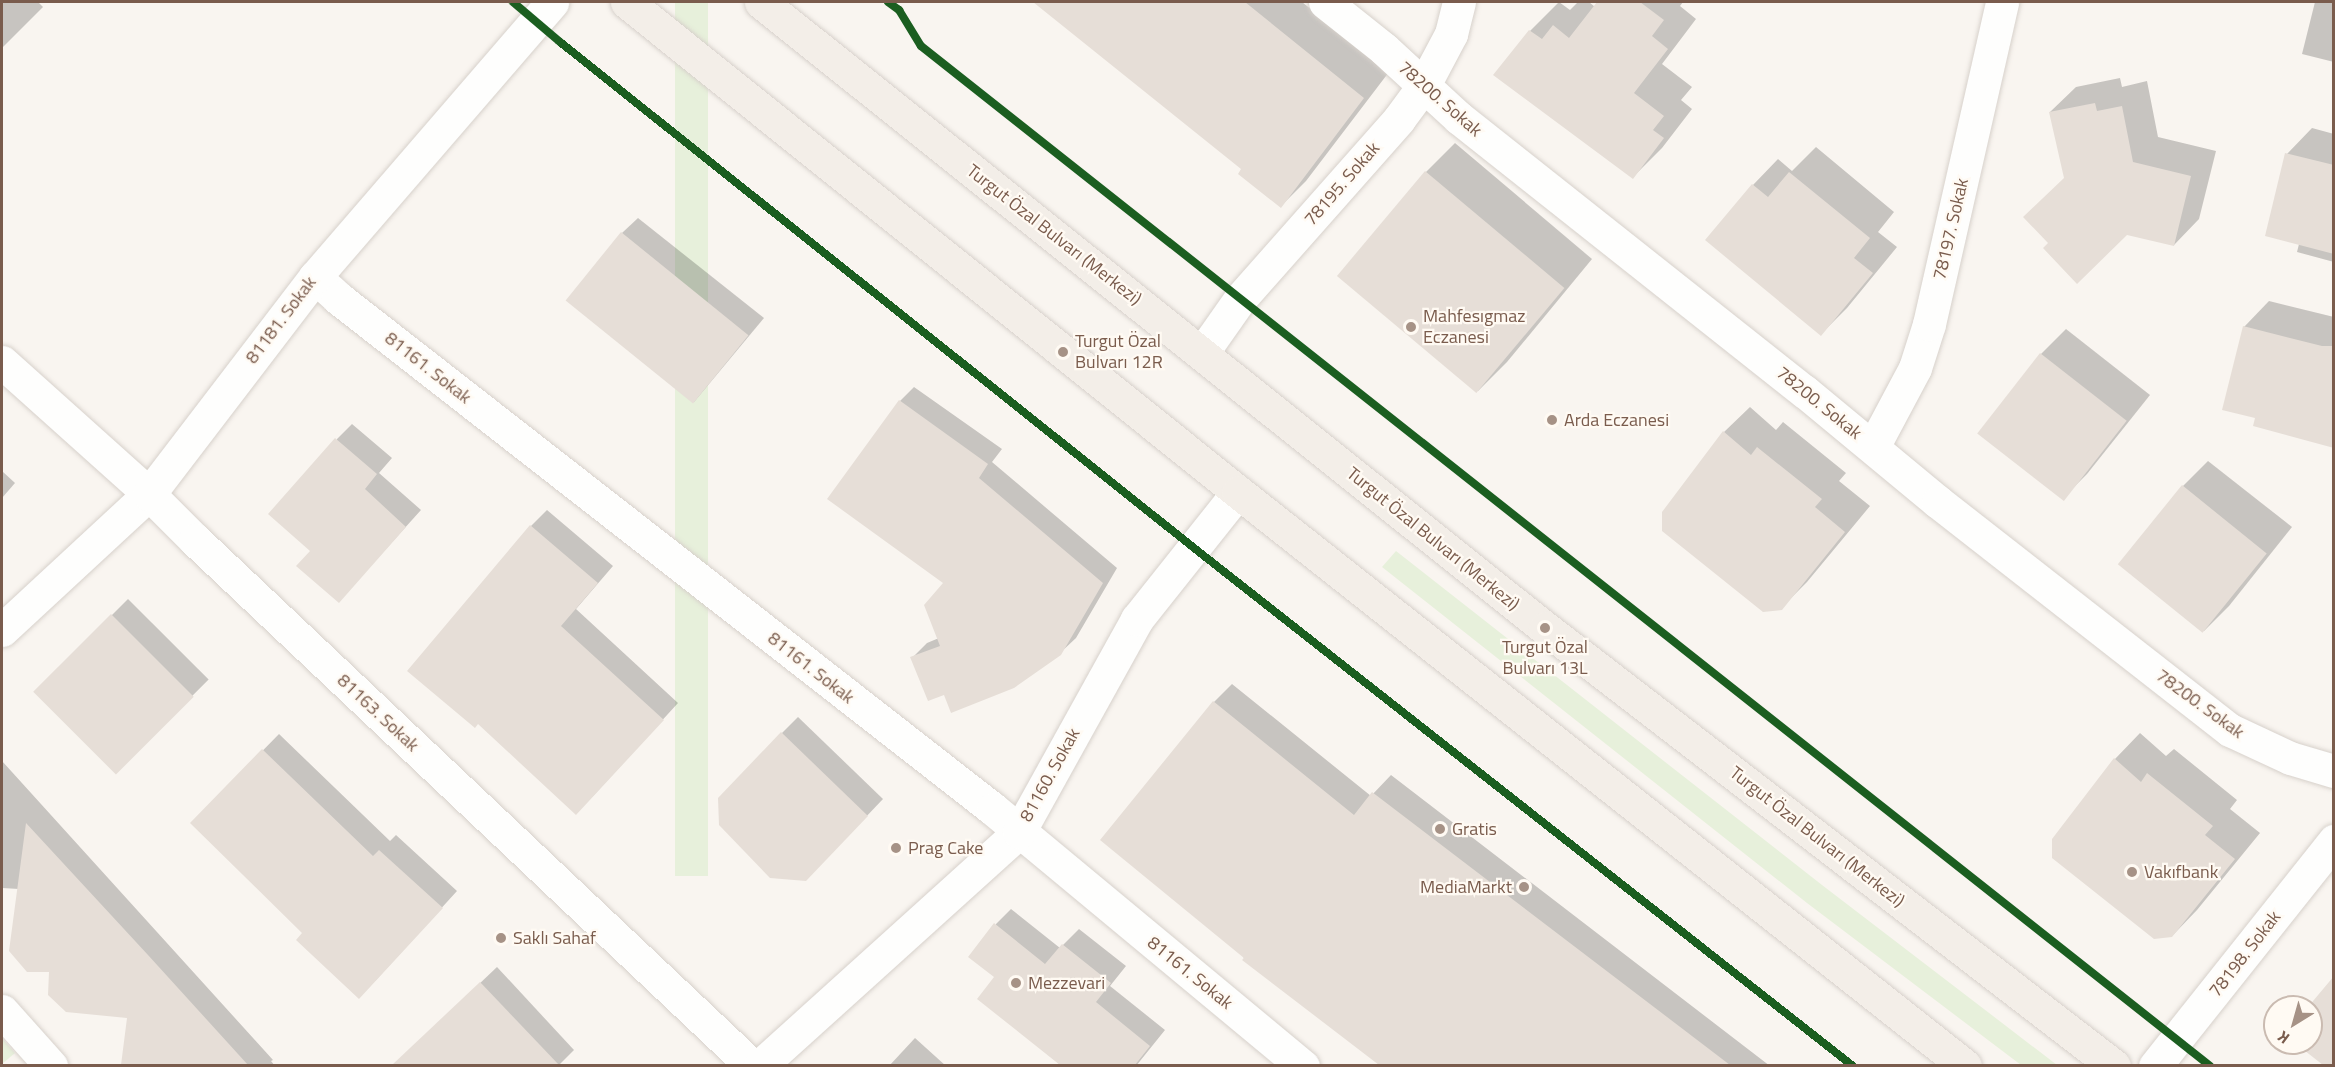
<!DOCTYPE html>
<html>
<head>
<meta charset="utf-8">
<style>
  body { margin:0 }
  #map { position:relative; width:2335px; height:1067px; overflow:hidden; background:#f9f5f0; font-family:"Titillium Web",sans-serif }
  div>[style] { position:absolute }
  .green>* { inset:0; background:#e7f0db; transform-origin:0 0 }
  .shadow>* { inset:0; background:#0003; transform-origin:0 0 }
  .building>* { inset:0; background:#e6ded7; transform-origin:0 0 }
  .roads { filter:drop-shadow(0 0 2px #d7d1cb) drop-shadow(0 0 2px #d7d1cb) }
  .street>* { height:33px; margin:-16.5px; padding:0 16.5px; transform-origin:16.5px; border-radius:16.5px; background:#fefefd }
  .primary>* { height:33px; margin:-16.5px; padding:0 16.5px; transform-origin:16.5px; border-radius:16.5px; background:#f3eee8 }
  .cycleway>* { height:8px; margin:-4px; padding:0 4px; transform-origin:4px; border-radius:4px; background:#1b5e20 }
  .dots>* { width:16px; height:16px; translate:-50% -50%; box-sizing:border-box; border:3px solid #fffaf3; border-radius:50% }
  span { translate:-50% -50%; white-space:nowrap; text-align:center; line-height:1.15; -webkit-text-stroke:4.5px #fffaf3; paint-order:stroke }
  .street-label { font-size:18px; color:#7a5c4d }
  .poi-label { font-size:18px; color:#7a5c4d }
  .left { translate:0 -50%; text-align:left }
  .right { translate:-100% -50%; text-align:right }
  .frame { position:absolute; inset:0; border:3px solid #7a5c4d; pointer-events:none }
  .north { position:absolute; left:2263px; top:995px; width:60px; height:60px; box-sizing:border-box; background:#fffaf3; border:2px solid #cabbb1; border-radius:50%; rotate:217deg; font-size:16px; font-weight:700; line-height:24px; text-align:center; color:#7a5c4d }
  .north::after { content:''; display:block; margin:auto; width:21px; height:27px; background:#a69286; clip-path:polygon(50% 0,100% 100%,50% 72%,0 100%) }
</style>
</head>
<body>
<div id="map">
  <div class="green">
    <i style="left:675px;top:2px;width:33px;height:874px"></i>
    <i style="clip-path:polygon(1396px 551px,1822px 885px,2057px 1065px,2021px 1065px,1807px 903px,1382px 567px)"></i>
    <i style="clip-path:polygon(2px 1038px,15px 1053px,2px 1064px)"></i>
  </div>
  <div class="shadow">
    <i style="clip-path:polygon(2px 2px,38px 2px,43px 7px,2px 48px)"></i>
    <i style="clip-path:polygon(1036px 2px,1302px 2px,1389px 72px,1306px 181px,1281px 206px,1243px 169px)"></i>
    <i style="clip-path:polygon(1559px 2px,1570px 10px,1578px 2px,1589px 2px,1595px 7px,1599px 2px,1683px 2px,1680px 6px,1696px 19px,1662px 64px,1692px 87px,1681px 100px,1692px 109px,1662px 148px,1633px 177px,1496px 75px,1530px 31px)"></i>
    <i style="clip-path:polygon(2315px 2px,2334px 2px,2334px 62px,2302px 54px)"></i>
    <i style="clip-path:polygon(2120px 78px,2122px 87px,2147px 81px,2158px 137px,2216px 151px,2199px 219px,2174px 245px,2127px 234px,2050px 243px,2065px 178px,2050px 112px,2076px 87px)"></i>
    <i style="clip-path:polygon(2312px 128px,2334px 134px,2334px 262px,2297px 252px,2299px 244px,2287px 154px)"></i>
    <i style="clip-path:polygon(1455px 143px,1592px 259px,1507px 362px,1478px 391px,1340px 277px,1426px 172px)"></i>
    <i style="clip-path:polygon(1816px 147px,1894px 212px,1878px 232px,1897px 247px,1847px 308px,1821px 334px,1753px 185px,1778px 159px,1792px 171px)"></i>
    <i style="clip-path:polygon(638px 218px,764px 318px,694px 402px,622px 233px)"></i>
    <i style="clip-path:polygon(2269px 301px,2334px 317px,2334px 442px,2257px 417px,2244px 327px)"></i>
    <i style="clip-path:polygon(2066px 329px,2150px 395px,2087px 474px,2062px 499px,2041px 354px)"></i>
    <i style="clip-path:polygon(914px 387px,1002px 449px,992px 462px,1117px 568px,1076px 638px,1060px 653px,945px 693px,912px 658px,927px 643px,939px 638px,945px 582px,900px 401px)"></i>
    <i style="clip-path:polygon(1750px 407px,1776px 430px,1783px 422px,1846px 473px,1839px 481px,1870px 506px,1807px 582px,1781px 608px,1724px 432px)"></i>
    <i style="clip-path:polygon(352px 424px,392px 458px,379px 473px,421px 510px,339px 601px,312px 551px,337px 439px)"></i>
    <i style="clip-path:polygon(2208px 461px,2292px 527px,2229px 606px,2204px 631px,2183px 486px)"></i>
    <i style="clip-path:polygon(2px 471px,15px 483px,2px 498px)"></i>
    <i style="clip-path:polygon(547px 510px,613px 566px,576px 609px,678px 703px,592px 797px,531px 526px)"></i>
    <i style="left:128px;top:599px;width:114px;height:131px;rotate:45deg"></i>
    <i style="clip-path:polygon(1232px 684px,1371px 796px,1391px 775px,1770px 1066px,1382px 1066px,1244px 960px,1214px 702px)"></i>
    <i style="clip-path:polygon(798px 717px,883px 799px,822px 863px,782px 733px)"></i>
    <i style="clip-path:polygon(2140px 733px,2166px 756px,2174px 749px,2237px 800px,2230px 809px,2260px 833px,2197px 910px,2172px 936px,2054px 839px,2115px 759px)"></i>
    <i style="clip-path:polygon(279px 734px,390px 841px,396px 835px,457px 891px,375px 981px,305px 933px,192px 823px)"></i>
    <i style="clip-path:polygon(2px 761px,273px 1060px,271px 1061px,275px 1066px,122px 1066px,129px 1017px,50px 971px,19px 889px,2px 888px)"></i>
    <i style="clip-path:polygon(1011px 909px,1060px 948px,1079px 929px,1126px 966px,1110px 986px,1165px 1030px,1136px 1066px,1107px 1066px,1104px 1063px,1102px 1066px,1062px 1066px,979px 999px,996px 977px,996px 924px)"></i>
    <i style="clip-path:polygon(497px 967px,574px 1050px,559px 1065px,394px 1065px)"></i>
    <i style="clip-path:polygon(915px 1038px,946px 1066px,889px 1066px)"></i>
  </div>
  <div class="building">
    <i style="clip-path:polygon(1033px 2px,1245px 2px,1364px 98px,1281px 208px,1238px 174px,1241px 169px)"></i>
    <i style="clip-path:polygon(1597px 2px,1640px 2px,1664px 20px,1652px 36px,1668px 49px,1634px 93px,1664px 116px,1653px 130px,1664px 138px,1633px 179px,1493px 75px,1529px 30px,1542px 39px,1553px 25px,1569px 38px)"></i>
    <i style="clip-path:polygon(2095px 103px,2097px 111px,2122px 106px,2133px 162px,2191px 176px,2174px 246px,2127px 235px,2077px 284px,2043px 248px,2048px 243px,2023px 217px,2064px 178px,2049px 112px)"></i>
    <i style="clip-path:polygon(2285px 153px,2334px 165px,2334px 254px,2265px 236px)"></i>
    <i style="left:1425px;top:171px;width:182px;height:137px;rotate:40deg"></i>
    <i style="clip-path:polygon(1789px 172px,1870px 238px,1854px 258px,1873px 273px,1821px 336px,1705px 240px,1752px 184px,1768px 197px)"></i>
    <i style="left:621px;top:232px;width:164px;height:88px;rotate:39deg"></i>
    <i style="clip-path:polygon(2243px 326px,2322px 346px,2334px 346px,2334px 448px,2253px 426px,2255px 418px,2222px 410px)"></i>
    <i style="left:2040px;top:353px;width:110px;height:102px;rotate:38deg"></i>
    <i style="clip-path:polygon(899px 400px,988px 464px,979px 478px,1103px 583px,1061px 655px,1014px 688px,951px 713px,944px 695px,928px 701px,910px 657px,940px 646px,924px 605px,943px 583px,827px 499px)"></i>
    <i style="clip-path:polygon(1723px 431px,1751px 455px,1757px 447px,1822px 499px,1815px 507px,1845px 532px,1782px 610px,1763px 612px,1662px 531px,1662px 512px)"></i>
    <i style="clip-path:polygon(335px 438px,377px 474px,365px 489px,406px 527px,339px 603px,296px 566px,310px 551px,268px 514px)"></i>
    <i style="left:2182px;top:485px;width:109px;height:102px;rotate:39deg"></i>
    <i style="clip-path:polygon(530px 525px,598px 583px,561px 626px,664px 720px,576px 815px,478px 724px,475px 728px,407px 671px)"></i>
    <i style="left:111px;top:614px;width:117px;height:110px;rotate:45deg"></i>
    <i style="clip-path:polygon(1213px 701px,1354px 815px,1372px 792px,1730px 1065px,1379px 1065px,1242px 960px,1244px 958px,1100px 840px)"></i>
    <i style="clip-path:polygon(781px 732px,868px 816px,806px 881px,770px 878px,719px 825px,718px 798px)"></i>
    <i style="clip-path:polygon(262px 749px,373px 856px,379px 850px,443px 908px,359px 999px,296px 940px,302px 933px,190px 823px)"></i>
    <i style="clip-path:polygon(2114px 758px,2141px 782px,2147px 773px,2213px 826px,2205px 835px,2235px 859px,2172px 937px,2154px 939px,2052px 858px,2052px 839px)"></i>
    <i style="clip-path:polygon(26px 823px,148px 955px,248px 1065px,121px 1065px,127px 1018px,66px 1012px,48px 995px,49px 972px,27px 972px,9px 951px)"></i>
    <i style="clip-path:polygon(994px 923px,1045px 964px,1062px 944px,1111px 983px,1096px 1002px,1150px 1046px,1135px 1065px,1060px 1065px,977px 999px,994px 977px,968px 957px)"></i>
    <i style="clip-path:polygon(2334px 976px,2334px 1065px,2323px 1065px,2295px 1043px,2311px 1043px,2311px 1007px,2308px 1007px)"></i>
    <i style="clip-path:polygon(480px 982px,559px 1065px,392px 1065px)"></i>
  </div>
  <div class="roads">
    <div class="street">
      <i style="left:1325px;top:2px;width:75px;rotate:38.5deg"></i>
      <i style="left:1384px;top:49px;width:102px;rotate:42.6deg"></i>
      <i style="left:1459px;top:118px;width:440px;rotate:38.4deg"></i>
      <i style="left:1804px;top:391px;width:174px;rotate:39.6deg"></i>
      <i style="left:1938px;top:502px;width:370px;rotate:38deg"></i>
      <i style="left:2230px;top:730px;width:66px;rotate:25deg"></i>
      <i style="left:2290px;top:758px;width:46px;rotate:16.5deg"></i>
      <i style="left:315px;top:277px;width:31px;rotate:42deg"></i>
      <i style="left:338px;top:298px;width:831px;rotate:37.96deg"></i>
      <i style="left:993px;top:809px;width:403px;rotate:39.7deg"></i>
      <i style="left:1202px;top:353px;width:66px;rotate:-54.9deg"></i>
      <i style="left:1240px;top:299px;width:240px;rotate:-48.5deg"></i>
      <i style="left:1399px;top:119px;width:42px;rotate:-53.7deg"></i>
      <i style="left:1424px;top:85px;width:58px;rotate:-62.1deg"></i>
      <i style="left:1451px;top:34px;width:33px;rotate:-76deg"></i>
      <i style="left:2px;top:362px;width:198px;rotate:41.9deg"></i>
      <i style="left:149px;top:494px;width:65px;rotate:45deg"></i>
      <i style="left:195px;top:540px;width:766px;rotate:43.36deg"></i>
      <i style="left:1873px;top:447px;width:89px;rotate:-62deg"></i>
      <i style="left:1915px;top:368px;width:46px;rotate:-72.3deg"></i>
      <i style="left:1929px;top:324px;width:330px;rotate:-77.2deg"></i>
      <i style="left:2px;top:630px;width:200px;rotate:-42.8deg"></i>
      <i style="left:149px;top:494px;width:273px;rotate:-52.6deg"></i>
      <i style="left:315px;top:277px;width:363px;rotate:-49.2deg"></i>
      <i style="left:2px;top:1011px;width:74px;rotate:48.3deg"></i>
      <i style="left:760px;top:1066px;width:349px;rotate:-42.1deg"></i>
      <i style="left:1019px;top:832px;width:244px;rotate:-61deg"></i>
      <i style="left:1137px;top:619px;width:162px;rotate:-51.5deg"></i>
      <i style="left:2155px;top:1066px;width:288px;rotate:-51.5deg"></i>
    </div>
    <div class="primary">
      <i style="left:627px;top:2px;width:783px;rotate:38.73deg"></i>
      <i style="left:1238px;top:492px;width:926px;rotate:38.29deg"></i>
      <i style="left:761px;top:2px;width:1003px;rotate:38.61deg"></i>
      <i style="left:1545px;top:628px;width:718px;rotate:37.59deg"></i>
    </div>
  </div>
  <div class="cycleway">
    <i style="left:513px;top:2px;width:62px;rotate:40.4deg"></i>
    <i style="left:560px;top:42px;width:811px;rotate:38.59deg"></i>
    <i style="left:1194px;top:548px;width:838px;rotate:38.17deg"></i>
    <i style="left:888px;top:2px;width:14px;rotate:36deg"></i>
    <i style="left:899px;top:10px;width:42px;rotate:58.6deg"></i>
    <i style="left:921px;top:46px;width:1644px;rotate:38.35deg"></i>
  </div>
  <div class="dots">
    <i style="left:1411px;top:327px;background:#a69286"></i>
    <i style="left:1063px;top:352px;background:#a69286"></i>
    <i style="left:1552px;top:420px;background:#a69286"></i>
    <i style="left:1545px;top:628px;background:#a69286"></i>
    <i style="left:1440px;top:829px;background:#a69286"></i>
    <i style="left:896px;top:848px;background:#a69286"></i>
    <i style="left:2132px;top:872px;background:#a69286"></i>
    <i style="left:1524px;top:887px;background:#a69286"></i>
    <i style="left:501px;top:938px;background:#a69286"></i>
    <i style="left:1016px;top:983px;background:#a69286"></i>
  </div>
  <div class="street-label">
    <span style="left:1440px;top:99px;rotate:41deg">78200. Sokak</span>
    <span style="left:1342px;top:184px;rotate:-49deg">78195. Sokak</span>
    <span style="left:1951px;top:229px;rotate:-77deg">78197. Sokak</span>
    <span style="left:1054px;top:235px;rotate:38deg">Turgut Özal Bulvarı (Merkezi)</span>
    <span style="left:281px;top:320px;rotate:-53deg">81181. Sokak</span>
    <span style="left:428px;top:368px;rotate:38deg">81161. Sokak</span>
    <span style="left:1819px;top:403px;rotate:39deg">78200. Sokak</span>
    <span style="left:1433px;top:539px;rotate:39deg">Turgut Özal Bulvarı (Merkezi)</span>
    <span style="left:811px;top:668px;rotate:38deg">81161. Sokak</span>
    <span style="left:2200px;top:704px;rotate:36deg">78200. Sokak</span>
    <span style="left:378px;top:713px;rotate:43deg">81163. Sokak</span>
    <span style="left:1050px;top:775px;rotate:-61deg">81160. Sokak</span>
    <span style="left:1817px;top:837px;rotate:38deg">Turgut Özal Bulvarı (Merkezi)</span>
    <span style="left:2245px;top:954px;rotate:-52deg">78198. Sokak</span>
    <span style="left:1190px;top:973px;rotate:39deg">81161. Sokak</span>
  </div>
  <div class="poi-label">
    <span class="left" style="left:1423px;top:327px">Mahfesıgmaz<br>Eczanesi</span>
    <span class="left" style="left:1075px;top:352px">Turgut Özal<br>Bulvarı 12R</span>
    <span class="left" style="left:1564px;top:420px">Arda Eczanesi</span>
    <span style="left:1545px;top:658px">Turgut Özal<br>Bulvarı 13L</span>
    <span class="left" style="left:1452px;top:829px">Gratis</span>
    <span class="left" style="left:908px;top:848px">Prag Cake</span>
    <span class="left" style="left:2144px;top:872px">Vakıfbank</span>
    <span class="right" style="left:1512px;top:887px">MediaMarkt</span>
    <span class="left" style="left:513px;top:938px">Saklı Sahaf</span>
    <span class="left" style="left:1028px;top:983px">Mezzevari</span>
  </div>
  <div class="frame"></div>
  <div class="north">K</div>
</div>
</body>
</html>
